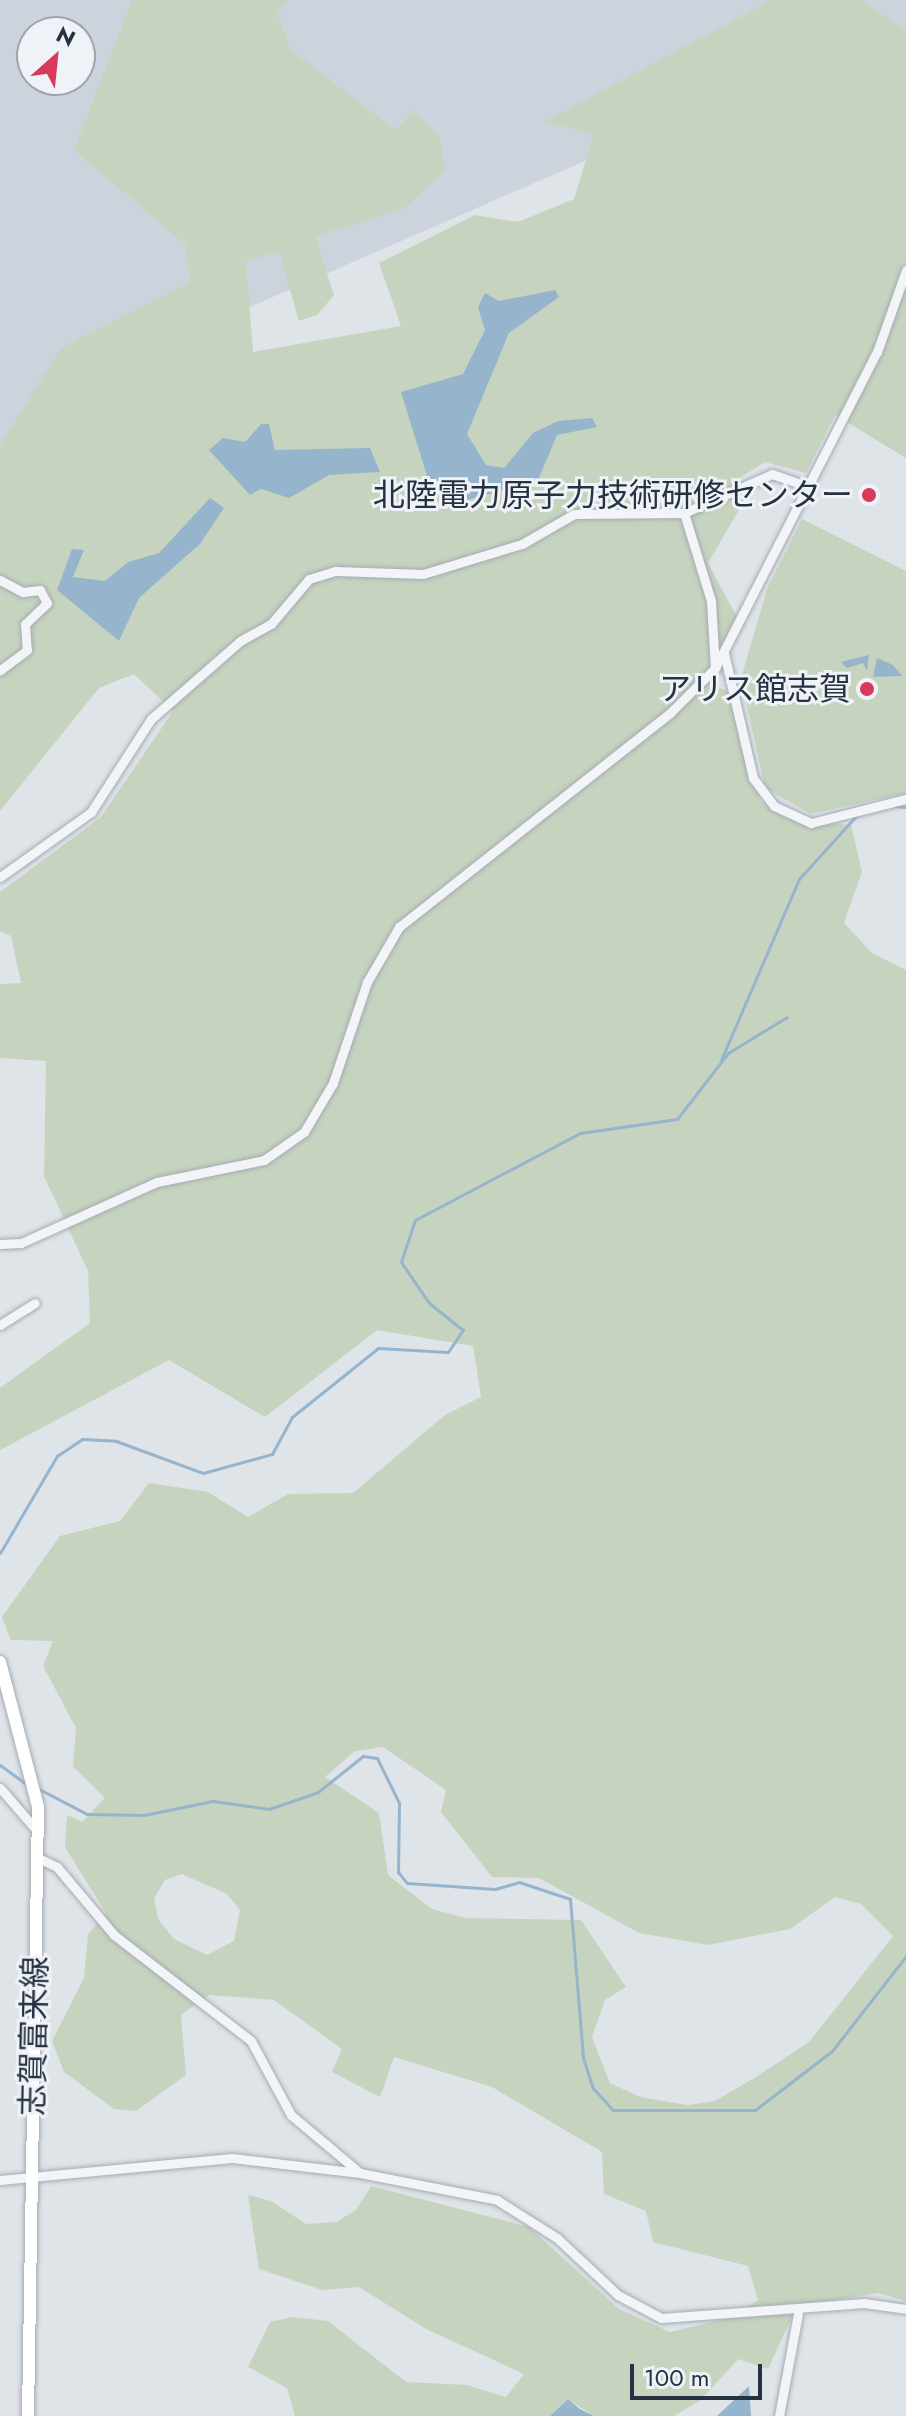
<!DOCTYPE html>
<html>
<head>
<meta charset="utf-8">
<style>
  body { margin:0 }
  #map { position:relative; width:906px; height:2416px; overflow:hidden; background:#dfe4e9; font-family:Jost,"Noto Sans JP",sans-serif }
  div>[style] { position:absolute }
  .built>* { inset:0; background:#cdd3dc }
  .green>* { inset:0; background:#c6d4bf }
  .water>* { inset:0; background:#97b4cd }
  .stream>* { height:3px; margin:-1.5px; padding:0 1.5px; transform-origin:1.5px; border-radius:1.5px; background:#97b4cd }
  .roads { filter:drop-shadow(0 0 2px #a4abb4) drop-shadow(0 0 2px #a4abb4) }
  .minor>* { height:9px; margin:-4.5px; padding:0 4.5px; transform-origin:4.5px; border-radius:4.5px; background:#f2f4f7 }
  .major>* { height:12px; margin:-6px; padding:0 6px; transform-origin:6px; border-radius:6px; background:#fff }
  .dots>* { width:22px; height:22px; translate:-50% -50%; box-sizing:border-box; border:4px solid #eff2f7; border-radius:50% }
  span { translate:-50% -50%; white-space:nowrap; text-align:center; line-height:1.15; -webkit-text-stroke:6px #eff2f7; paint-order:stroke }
  .poi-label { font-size:32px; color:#263242 }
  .right { translate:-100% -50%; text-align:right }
  .street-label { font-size:32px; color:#263242 }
  .north { position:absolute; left:16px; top:16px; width:80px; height:80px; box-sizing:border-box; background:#eff2f7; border:2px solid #9fa5af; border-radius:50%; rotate:27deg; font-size:22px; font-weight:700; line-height:32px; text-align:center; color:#263242 }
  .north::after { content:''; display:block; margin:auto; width:28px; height:36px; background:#d9395a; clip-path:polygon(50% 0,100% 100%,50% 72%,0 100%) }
  .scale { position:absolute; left:630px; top:2364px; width:132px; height:36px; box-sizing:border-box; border:4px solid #263242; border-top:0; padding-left:10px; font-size:24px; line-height:28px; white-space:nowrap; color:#263242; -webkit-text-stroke:6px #eff2f7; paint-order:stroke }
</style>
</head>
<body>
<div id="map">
  <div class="built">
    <i style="clip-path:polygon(evenodd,0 0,906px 0,906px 31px,885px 30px,101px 372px,0 504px,0 0,32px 32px,80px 32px,80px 80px,32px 80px,32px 32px)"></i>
  </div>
  <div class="green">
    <i style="clip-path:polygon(evenodd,132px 0,288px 0,277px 14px,291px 50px,395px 130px,413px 111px,439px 136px,445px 170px,403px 209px,315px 236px,334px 295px,317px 315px,299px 321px,279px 252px,246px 261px,253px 352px,401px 326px,379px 263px,475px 215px,518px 222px,574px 199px,594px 134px,544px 122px,772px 0,861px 0,906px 30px,906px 458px,835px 415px,806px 473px,765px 462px,732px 483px,746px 498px,708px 563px,739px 621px,705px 673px,706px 681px,732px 694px,761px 802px,798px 821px,851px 825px,862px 872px,844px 923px,872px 953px,906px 970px,906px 2301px,878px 2293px,797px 2306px,768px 2369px,738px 2359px,701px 2400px,674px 2416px,594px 2416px,568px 2399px,550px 2416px,295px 2416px,287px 2388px,248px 2367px,270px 2322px,292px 2317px,328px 2321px,406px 2382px,467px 2385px,506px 2397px,524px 2374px,426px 2329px,359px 2287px,322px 2290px,259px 2269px,248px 2195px,271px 2201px,306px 2224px,336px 2222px,356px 2210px,371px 2186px,529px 2227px,619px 2309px,670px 2332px,729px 2318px,758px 2300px,748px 2266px,653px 2242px,646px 2211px,604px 2194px,602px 2152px,492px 2087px,394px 2057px,380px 2097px,332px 2072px,342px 2049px,274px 2000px,209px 1995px,181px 2015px,186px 2075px,136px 2111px,114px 2109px,64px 2072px,52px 2041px,84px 1978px,88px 1934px,106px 1913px,65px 1847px,67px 1815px,82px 1822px,105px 1798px,73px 1766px,76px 1728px,43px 1666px,53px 1641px,11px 1640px,2px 1617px,60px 1536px,120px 1521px,149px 1483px,208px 1492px,248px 1517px,288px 1494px,353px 1493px,445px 1415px,481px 1397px,473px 1346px,377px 1330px,265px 1417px,169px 1360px,0 1450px,0 1388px,90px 1323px,88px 1271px,44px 1176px,46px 1061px,0 1058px,0 984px,21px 983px,11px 936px,0 931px,0 892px,101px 817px,173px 711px,134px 674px,99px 688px,0 811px,0 445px,61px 348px,190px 283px,186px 245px,74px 150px,132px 0,383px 1747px,446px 1790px,441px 1812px,492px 1877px,539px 1878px,639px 1933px,708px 1945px,790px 1929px,835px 1897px,861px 1904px,893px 1936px,809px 2042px,756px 2077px,715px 2101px,688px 2105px,640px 2097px,610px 2083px,592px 2037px,605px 2000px,626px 1987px,581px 1920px,466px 1918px,432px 1909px,388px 1875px,379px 1813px,325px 1777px,355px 1751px,383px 1747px,132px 0,182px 1874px,227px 1894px,240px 1910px,234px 1941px,207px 1955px,174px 1939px,158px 1919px,154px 1898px,165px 1880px,182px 1874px)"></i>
    <i style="clip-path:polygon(802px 519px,906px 571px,906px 793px,811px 814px,765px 788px,741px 678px,767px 589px)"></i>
  </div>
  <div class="water">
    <i style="clip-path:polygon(555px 290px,559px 297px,509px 333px,467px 434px,486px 465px,504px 468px,533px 433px,558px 421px,592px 418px,597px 427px,557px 435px,538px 480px,468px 500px,427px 476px,401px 392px,463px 374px,485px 330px,478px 307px,485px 293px,499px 301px)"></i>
    <i style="clip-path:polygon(261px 424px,269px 424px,275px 450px,370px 448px,380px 472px,329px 475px,289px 498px,261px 489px,250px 495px,209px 450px,223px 438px,245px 442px)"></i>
    <i style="clip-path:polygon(210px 498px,224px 508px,200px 544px,139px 598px,119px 641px,57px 590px,72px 549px,84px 550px,73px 577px,105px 581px,128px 562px,159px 553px)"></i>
    <i style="clip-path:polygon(869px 655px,867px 671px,863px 663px,847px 668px,841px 662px)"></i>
    <i style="clip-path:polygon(877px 658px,893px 665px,902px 676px,873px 677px)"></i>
    <i style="clip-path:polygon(749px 2386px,751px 2416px,717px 2416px)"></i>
    <i style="clip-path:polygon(568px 2399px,580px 2409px,594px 2416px,550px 2416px)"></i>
  </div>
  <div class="stream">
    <i style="left:895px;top:806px;width:11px;rotate:5deg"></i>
    <i style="left:721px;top:1060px;width:197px;rotate:-66.7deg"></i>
    <i style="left:799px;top:879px;width:86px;rotate:-47.8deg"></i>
    <i style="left:0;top:1553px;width:113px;rotate:-59.6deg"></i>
    <i style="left:57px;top:1456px;width:30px;rotate:-34deg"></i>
    <i style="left:82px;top:1439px;width:34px;rotate:3deg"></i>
    <i style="left:116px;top:1441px;width:93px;rotate:20.2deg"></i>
    <i style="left:203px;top:1473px;width:72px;rotate:-15.4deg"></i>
    <i style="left:272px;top:1454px;width:42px;rotate:-61.6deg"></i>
    <i style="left:292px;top:1417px;width:110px;rotate:-38.7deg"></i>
    <i style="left:378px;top:1348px;width:70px;rotate:3.3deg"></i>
    <i style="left:448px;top:1352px;width:27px;rotate:-56deg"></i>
    <i style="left:463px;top:1330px;width:43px;rotate:-141.5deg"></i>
    <i style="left:429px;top:1303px;width:50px;rotate:-124.3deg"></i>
    <i style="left:401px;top:1262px;width:44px;rotate:-71.6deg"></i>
    <i style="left:415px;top:1220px;width:187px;rotate:-27.8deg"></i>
    <i style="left:580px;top:1133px;width:98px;rotate:-8.2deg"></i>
    <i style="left:677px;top:1119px;width:83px;rotate:-52.3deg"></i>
    <i style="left:728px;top:1053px;width:69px;rotate:-31.4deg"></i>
    <i style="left:0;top:1765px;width:32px;rotate:36deg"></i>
    <i style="left:37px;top:1788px;width:56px;rotate:27.5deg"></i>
    <i style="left:87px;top:1814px;width:57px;rotate:1deg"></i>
    <i style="left:144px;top:1815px;width:70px;rotate:-11.5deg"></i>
    <i style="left:213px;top:1801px;width:57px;rotate:8.1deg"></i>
    <i style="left:269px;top:1809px;width:52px;rotate:-19.1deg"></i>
    <i style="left:318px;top:1792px;width:58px;rotate:-38.7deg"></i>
    <i style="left:363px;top:1756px;width:14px;rotate:8deg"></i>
    <i style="left:377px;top:1758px;width:50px;rotate:63.9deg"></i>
    <i style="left:399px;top:1803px;width:69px;rotate:90.8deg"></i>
    <i style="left:398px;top:1872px;width:14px;rotate:51deg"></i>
    <i style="left:407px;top:1883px;width:88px;rotate:3.9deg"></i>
    <i style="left:495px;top:1889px;width:25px;rotate:-16deg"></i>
    <i style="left:519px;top:1882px;width:54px;rotate:18.4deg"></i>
    <i style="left:570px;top:1899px;width:160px;rotate:85.3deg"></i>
    <i style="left:583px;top:2058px;width:32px;rotate:72deg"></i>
    <i style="left:593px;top:2088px;width:30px;rotate:48deg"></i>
    <i style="left:613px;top:2110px;width:142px"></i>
    <i style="left:755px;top:2110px;width:97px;rotate:-37.5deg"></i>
    <i style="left:832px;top:2051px;width:120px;rotate:-52.1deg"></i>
  </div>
  <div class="roads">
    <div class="minor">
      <i style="left:684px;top:513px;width:92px;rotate:72.9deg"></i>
      <i style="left:711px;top:601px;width:67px;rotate:86.6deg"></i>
      <i style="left:0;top:580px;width:26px;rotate:28deg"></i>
      <i style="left:23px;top:592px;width:17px;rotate:-7deg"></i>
      <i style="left:40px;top:590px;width:15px;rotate:62deg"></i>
      <i style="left:47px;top:603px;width:30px;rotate:136deg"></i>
      <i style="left:25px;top:624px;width:26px;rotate:86deg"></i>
      <i style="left:27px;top:650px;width:34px;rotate:143deg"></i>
      <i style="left:724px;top:653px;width:128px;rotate:76.9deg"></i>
      <i style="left:753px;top:778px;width:35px;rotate:53deg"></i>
      <i style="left:774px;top:806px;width:41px;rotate:24.7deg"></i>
      <i style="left:811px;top:823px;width:98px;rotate:-14.2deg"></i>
      <i style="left:0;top:877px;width:112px;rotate:-35.5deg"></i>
      <i style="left:91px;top:812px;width:111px;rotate:-57.2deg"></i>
      <i style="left:151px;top:719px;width:118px;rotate:-41.2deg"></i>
      <i style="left:240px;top:641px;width:35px;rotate:-29deg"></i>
      <i style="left:271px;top:624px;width:59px;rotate:-49.8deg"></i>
      <i style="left:309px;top:579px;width:28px;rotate:-17deg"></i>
      <i style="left:336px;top:571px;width:87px;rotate:2deg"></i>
      <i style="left:423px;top:574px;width:103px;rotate:-16.9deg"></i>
      <i style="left:522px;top:544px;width:60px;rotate:-30deg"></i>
      <i style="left:574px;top:514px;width:110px;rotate:-0.5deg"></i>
      <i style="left:684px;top:513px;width:96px;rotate:-23.9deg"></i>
      <i style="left:772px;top:474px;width:39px;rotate:19deg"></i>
      <i style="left:0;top:1244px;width:21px;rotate:-3deg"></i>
      <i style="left:21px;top:1243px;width:149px;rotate:-24.2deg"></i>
      <i style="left:157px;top:1182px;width:109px;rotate:-11.6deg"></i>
      <i style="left:264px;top:1160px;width:49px;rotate:-35deg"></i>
      <i style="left:304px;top:1132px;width:57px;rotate:-59.4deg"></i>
      <i style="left:333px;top:1083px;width:107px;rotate:-71.4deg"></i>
      <i style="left:367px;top:982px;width:64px;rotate:-59.8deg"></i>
      <i style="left:399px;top:927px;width:345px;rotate:-38.3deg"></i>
      <i style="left:670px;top:713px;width:64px;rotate:-45deg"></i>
      <i style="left:715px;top:668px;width:355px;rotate:-62.9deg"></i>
      <i style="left:877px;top:352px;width:87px;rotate:-70.5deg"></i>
      <i style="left:0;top:1325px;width:41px;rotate:-32.2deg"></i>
      <i style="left:0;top:1788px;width:58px;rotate:49.2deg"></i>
      <i style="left:38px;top:1858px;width:21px;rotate:25deg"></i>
      <i style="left:57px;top:1867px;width:89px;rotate:50deg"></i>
      <i style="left:114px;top:1935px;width:173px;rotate:37.7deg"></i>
      <i style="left:251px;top:2041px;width:84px;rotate:61.6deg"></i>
      <i style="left:291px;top:2115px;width:90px;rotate:40deg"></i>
      <i style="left:0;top:2180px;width:233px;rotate:-5.4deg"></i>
      <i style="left:232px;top:2158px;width:129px;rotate:6.7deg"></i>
      <i style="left:360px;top:2173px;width:140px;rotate:11.1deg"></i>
      <i style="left:497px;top:2200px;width:71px;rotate:32.3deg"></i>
      <i style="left:557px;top:2238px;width:83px;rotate:43.1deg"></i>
      <i style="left:618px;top:2295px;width:49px;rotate:28.1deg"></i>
      <i style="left:661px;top:2318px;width:204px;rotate:-4.2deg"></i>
      <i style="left:864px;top:2303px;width:42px;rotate:8.1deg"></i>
      <i style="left:779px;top:2416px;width:105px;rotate:-79.5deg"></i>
    </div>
    <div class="major">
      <i style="left:0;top:1662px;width:150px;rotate:75.3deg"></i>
      <i style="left:38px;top:1807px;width:609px;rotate:90.94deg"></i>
    </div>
  </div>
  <div class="dots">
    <i style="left:869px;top:495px;background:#d9395a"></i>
    <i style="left:867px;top:689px;background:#d9395a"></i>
  </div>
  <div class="poi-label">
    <span class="right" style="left:853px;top:495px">北陸電力原子力技術研修センター</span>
    <span class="right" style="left:851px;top:689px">アリス館志賀</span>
  </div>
  <div class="street-label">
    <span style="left:34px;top:2036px;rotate:-89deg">志賀富来線</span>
  </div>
  <div class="north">N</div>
  <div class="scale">100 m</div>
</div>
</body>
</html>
